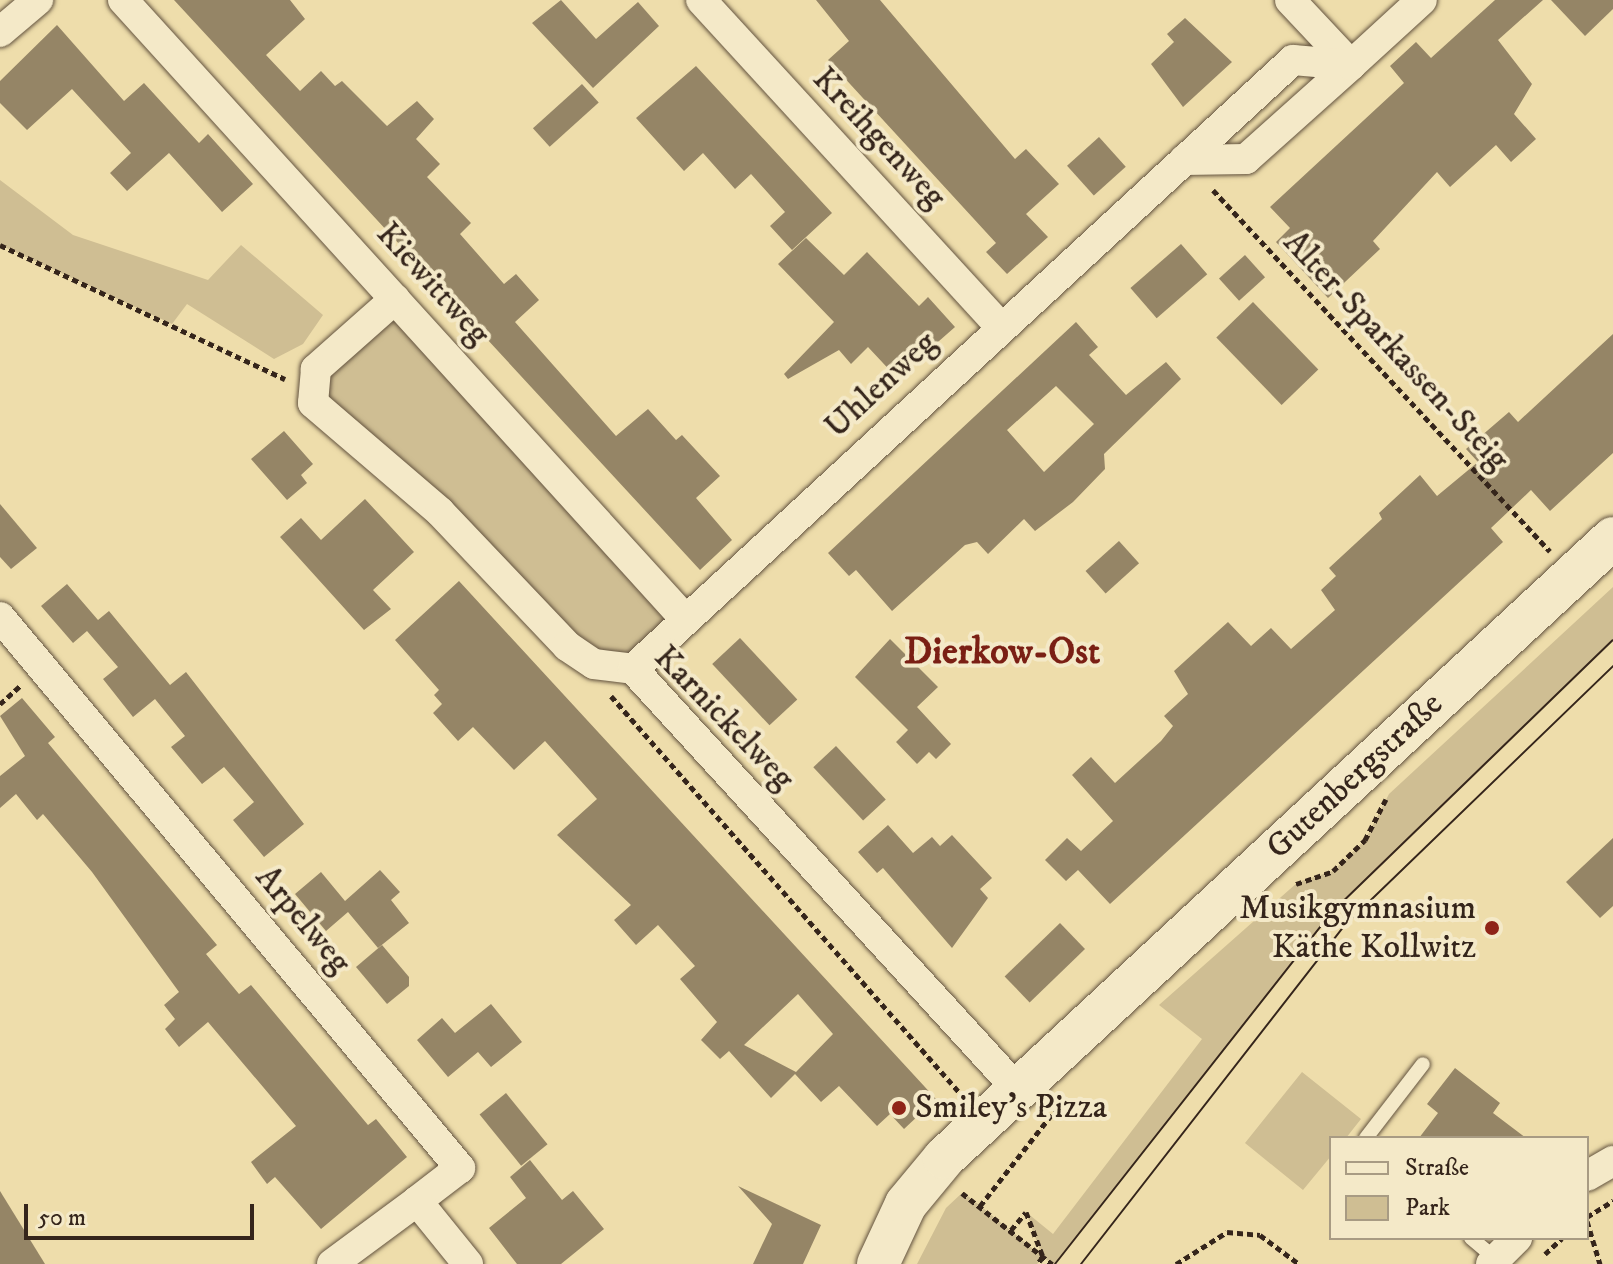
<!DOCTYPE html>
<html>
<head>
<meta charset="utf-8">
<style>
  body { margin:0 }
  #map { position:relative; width:1613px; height:1264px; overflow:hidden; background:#eeddab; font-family:"IM FELL DW Pica",serif }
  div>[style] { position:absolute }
  .green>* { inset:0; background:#cfbe93 }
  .building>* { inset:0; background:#958566; transform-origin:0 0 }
  .path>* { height:5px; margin-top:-2.5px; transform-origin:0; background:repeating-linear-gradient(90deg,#35251b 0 6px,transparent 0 10px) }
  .roads { filter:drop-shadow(0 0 2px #63533f) drop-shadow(0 0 2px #63533f) }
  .lane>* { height:14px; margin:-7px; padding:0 7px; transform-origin:7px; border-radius:7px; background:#f4e9c8 }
  .street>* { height:30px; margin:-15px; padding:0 15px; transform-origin:15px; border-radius:15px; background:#f4e9c8 }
  .secondary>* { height:42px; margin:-21px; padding:0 21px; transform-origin:21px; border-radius:21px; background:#f4e9c8 }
  .tram>* { height:2px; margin:-1px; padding:0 1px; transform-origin:1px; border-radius:1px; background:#35251b }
  .dots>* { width:22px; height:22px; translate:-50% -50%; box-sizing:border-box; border:4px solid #f4e9c8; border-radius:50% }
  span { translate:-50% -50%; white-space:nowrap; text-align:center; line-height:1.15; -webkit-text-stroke:8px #f4e9c8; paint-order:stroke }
  .street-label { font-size:34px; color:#35251b }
  .poi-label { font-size:34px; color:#35251b }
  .right { translate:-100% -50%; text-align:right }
  .left { translate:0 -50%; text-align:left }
  .quarter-label { font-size:38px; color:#7a1f14; font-weight:700 }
  .legend { position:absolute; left:1329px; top:1136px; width:260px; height:104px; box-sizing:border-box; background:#f4e9c8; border:2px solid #a89b83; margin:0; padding:10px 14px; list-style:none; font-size:24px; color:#35251b }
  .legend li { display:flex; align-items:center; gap:16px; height:40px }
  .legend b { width:40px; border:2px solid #a89b83 }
  .scale { position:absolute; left:24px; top:1204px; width:230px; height:36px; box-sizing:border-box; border:4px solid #35251b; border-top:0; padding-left:10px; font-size:24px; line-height:28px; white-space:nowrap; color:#35251b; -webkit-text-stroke:6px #f4e9c8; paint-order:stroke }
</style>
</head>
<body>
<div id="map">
  <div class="green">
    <i style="clip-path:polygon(0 180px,73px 235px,208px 280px,241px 245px,323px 315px,303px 344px,274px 359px,187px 304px,172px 324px,0 245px)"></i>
    <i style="clip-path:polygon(395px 299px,685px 619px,633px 669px,594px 664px,329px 422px,316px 369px)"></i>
    <i style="clip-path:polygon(1613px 587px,1613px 640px,1331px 913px,1055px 1264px,1043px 1258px,1037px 1264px,917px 1264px,946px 1208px,963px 1192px,1042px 1256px,1026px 1212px,1053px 1234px,1202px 1039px,1159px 1005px,1298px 882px,1333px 871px,1365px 840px,1389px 794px)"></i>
    <i style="clip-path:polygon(1302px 1072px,1361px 1119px,1346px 1138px,1331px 1138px,1331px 1156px,1303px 1190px,1245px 1143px)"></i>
  </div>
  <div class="building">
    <i style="clip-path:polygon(174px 0,290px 0,305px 19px,266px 55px,300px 91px,321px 71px,335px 86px,342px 81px,387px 126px,417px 101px,434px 119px,416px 139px,440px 164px,427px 177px,471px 223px,460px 234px,504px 284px,516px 274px,539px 300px,515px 322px,616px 436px,648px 409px,676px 440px,682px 435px,720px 476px,696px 498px,732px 540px,700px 570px)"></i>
    <i style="clip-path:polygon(561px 0,596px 39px,638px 2px,659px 26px,593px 88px,532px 23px)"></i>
    <i style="clip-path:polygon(816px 0,880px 0,1015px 159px,1026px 149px,1059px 184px,1026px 214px,1048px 237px,1007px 274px,986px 252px,996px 243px,828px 60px,849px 41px)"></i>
    <i style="clip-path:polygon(1495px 0,1543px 0,1498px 40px,1532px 84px,1514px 114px,1536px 139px,1511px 162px,1496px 145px,1450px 187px,1437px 172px,1373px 241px,1380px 249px,1328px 298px,1276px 242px,1290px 228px,1270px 207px,1404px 83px,1390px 66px,1416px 42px,1431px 58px)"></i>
    <i style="clip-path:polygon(1551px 0,1613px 0,1613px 9px,1585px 36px)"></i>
    <i style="clip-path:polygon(1185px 18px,1232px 62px,1183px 107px,1151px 64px,1174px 42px,1167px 34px)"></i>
    <i style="clip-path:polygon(57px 25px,124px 101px,144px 83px,199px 143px,208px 134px,253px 184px,222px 212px,169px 153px,127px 191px,110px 173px,131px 153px,72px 89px,27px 130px,0 103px,0 81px)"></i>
    <i style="clip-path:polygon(696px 66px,832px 213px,792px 250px,770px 226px,785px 212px,751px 174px,735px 189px,703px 153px,684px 171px,636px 118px)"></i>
    <i style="left:582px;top:84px;width:25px;height:66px;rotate:48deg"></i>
    <i style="left:1099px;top:137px;width:40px;height:43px;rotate:48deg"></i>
    <i style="clip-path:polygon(806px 238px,844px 275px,867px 252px,919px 306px,928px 297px,955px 327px,897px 378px,868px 347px,851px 364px,839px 350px,788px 379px,784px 374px,834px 322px,778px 264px)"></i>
    <i style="left:1181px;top:244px;width:40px;height:67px;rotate:49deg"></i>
    <i style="left:1245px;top:255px;width:30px;height:35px;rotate:48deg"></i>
    <i style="left:1253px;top:302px;width:94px;height:51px;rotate:46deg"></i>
    <i style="clip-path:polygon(evenodd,1076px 322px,1098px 347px,1089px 355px,1126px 395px,1166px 362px,1181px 379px,1104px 454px,1105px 469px,1073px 502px,1035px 531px,1024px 519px,988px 554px,977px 542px,965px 545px,892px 611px,856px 570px,849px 576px,828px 553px,1076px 322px,1056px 386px,1094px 424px,1044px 472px,1007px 430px,1056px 386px)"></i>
    <i style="clip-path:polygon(1613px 334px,1613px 453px,1550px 511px,1531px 490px,1491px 528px,1503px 542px,1110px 904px,1078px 870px,1066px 881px,1045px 860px,1067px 838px,1081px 851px,1113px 821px,1072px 775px,1091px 757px,1115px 783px,1161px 741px,1173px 726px,1164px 716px,1188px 694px,1174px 671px,1228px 622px,1251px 646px,1271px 628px,1291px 649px,1335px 610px,1321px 590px,1336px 576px,1329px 568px,1382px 519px,1379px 513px,1420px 475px,1437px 496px,1478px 462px,1466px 449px,1509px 412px,1518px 422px)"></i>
    <i style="clip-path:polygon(284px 431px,313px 464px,301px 475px,307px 483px,287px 500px,251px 459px)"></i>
    <i style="clip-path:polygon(365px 499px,414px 552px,373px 590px,391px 609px,364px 630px,280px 537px,301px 518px,321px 540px)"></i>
    <i style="clip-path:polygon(0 504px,37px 548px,11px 569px,0 557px)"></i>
    <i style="left:1119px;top:541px;width:30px;height:45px;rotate:48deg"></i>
    <i style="clip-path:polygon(evenodd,459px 581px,936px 1099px,904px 1129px,890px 1114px,877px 1126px,839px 1086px,821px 1102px,795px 1074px,771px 1098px,729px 1051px,720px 1059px,701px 1040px,717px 1022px,680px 979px,695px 966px,658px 925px,636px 945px,614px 920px,631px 905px,557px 835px,597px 799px,545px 741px,514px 770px,473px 727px,458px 741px,433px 713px,442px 704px,434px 695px,439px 690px,395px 640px,459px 581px,798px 994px,833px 1034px,796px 1072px,744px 1045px,798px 994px)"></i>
    <i style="clip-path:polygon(67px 584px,98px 620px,109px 611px,170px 685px,186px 672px,304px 824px,264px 857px,233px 820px,254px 802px,224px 767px,202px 784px,171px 747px,185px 736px,155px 699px,133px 717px,103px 679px,118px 667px,87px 631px,73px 643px,41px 606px)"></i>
    <i style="left:740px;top:638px;width:84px;height:38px;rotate:47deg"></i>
    <i style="clip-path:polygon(890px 639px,938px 687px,917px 707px,951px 744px,936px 759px,929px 752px,917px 764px,896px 742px,908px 730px,855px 677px)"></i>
    <i style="clip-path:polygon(22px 698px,55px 737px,48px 743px,217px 945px,206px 954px,239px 994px,251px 985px,368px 1125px,376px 1119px,407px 1157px,321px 1229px,275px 1177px,267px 1184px,251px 1162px,296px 1126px,208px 1022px,179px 1047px,165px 1029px,175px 1019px,164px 1005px,179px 992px,92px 872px,43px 814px,37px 820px,16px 794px,0 808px,0 776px,25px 756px,0 716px)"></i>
    <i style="left:836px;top:746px;width:73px;height:31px;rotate:47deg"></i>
    <i style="clip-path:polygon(888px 825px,913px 853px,932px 837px,940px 846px,952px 835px,992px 878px,980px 889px,988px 898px,952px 948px,883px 868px,877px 873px,858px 852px)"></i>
    <i style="clip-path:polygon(1613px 838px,1613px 906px,1600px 918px,1566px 882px)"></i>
    <i style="clip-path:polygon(380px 870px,400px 892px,391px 900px,409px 923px,378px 948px,348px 912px,326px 931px,295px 894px,321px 872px,345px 901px)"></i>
    <i style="left:1060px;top:923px;width:36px;height:77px;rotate:46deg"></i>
    <i style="clip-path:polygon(382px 945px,409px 977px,409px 986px,387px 1004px,356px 967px)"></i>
    <i style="clip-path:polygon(491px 1004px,522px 1042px,491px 1067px,478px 1052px,448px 1077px,417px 1040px,442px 1018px,455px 1033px)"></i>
    <i style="clip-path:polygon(1455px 1068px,1500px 1103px,1493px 1113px,1526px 1138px,1419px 1138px,1438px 1113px,1427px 1104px)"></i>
    <i style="left:506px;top:1093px;width:66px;height:34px;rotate:51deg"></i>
    <i style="clip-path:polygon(530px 1160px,562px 1200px,573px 1191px,604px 1229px,561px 1264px,517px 1264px,489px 1228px,526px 1198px,510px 1177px)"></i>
    <i style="clip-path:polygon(738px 1186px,821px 1225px,803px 1264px,753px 1264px,772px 1224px)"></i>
    <i style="clip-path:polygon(0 1191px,45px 1264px,0 1264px)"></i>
  </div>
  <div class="path">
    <i style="left:1213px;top:190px;width:494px;rotate:47deg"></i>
    <i style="left:0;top:245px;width:315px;rotate:25.2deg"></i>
    <i style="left:611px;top:696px;width:527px;rotate:48.69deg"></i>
    <i style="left:0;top:704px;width:27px;rotate:-42deg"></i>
    <i style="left:1296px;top:884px;width:39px;rotate:-19deg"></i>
    <i style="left:1333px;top:871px;width:45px;rotate:-44.1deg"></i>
    <i style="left:1365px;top:840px;width:46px;rotate:-62.9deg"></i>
    <i style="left:962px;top:1193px;width:115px;rotate:38.3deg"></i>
    <i style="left:980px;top:1206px;width:135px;rotate:-51.9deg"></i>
    <i style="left:1587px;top:1217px;width:31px;rotate:-32deg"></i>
    <i style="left:1587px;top:1221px;width:45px;rotate:73.2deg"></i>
    <i style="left:1011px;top:1230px;width:23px;rotate:-50deg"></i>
    <i style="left:1026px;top:1212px;width:48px;rotate:69.3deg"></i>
    <i style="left:1043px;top:1257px;width:9px;rotate:131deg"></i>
    <i style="left:1545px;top:1254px;width:23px;rotate:-43deg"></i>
    <i style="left:1176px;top:1264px;width:60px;rotate:-32.1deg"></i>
    <i style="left:1227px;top:1232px;width:33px;rotate:5deg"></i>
    <i style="left:1260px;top:1235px;width:49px;rotate:36.6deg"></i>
  </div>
  <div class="roads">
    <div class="lane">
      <i style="left:1366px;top:1138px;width:93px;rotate:-52.4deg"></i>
      <i style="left:1471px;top:1238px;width:33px;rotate:40deg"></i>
    </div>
    <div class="street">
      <i style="left:123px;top:0;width:836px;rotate:47.76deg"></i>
      <i style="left:701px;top:0;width:442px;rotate:47.5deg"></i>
      <i style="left:0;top:32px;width:50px;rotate:-40.1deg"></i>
      <i style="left:1184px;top:160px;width:62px;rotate:-0.9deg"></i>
      <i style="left:1246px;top:159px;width:141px;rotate:-41.8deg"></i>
      <i style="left:1351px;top:65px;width:89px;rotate:-133.2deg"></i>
      <i style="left:395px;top:299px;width:106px;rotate:138.5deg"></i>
      <i style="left:316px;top:369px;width:34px;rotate:95deg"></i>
      <i style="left:313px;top:403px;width:167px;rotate:40.6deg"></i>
      <i style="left:440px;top:512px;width:185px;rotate:46.5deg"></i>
      <i style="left:567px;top:646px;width:32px;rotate:34deg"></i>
      <i style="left:594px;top:664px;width:39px;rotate:7deg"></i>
      <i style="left:633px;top:669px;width:569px;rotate:47.56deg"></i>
      <i style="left:0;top:617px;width:718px;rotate:50.14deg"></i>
      <i style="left:460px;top:1168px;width:54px;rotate:142.5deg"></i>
      <i style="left:417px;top:1201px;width:81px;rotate:51deg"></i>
      <i style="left:633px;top:669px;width:898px;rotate:-42.7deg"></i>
      <i style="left:1293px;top:60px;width:58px;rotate:4.9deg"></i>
      <i style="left:1351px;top:65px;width:96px;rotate:-42.5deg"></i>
      <i style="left:1587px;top:1176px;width:30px;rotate:-30deg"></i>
      <i style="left:332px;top:1264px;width:106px;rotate:-36.5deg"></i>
      <i style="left:1491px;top:1264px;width:37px;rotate:-45deg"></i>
    </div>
    <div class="secondary">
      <i style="left:878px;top:1264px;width:66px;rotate:-65deg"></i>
      <i style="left:906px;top:1204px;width:60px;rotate:-50.4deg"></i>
      <i style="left:944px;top:1158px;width:912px;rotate:-42.82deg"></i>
    </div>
  </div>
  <div class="tram">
    <i style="left:1055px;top:1264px;width:447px;rotate:-51.8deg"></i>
    <i style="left:1331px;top:913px;width:392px;rotate:-44.1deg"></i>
    <i style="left:1081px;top:1264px;width:430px;rotate:-52.1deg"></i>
    <i style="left:1345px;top:925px;width:373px;rotate:-44deg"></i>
  </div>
  <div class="dots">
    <i style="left:1492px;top:928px;background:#8f2418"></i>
    <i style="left:899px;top:1108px;background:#8f2418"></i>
  </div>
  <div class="street-label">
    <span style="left:879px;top:138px;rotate:47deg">Kreihgenweg</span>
    <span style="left:433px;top:284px;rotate:48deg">Kiewittweg</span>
    <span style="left:1396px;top:351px;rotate:47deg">Alter-Sparkassen-Steig</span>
    <span style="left:881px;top:385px;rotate:-43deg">Uhlenweg</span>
    <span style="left:724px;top:718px;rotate:46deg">Karnickelweg</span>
    <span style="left:1355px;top:776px;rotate:-43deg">Gutenbergstraße</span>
    <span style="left:303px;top:920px;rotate:50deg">Arpelweg</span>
  </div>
  <div class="poi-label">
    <span class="right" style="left:1476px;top:928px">Musikgymnasium<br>Käthe Kollwitz</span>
    <span class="left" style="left:915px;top:1108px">Smiley's Pizza</span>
  </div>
  <div class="quarter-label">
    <span style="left:1002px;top:653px">Dierkow-Ost</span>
  </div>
  <ul class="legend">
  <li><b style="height:10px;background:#f4e9c8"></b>Straße</li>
  <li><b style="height:22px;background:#cfbe93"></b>Park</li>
  </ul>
  <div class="scale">50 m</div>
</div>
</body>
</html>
